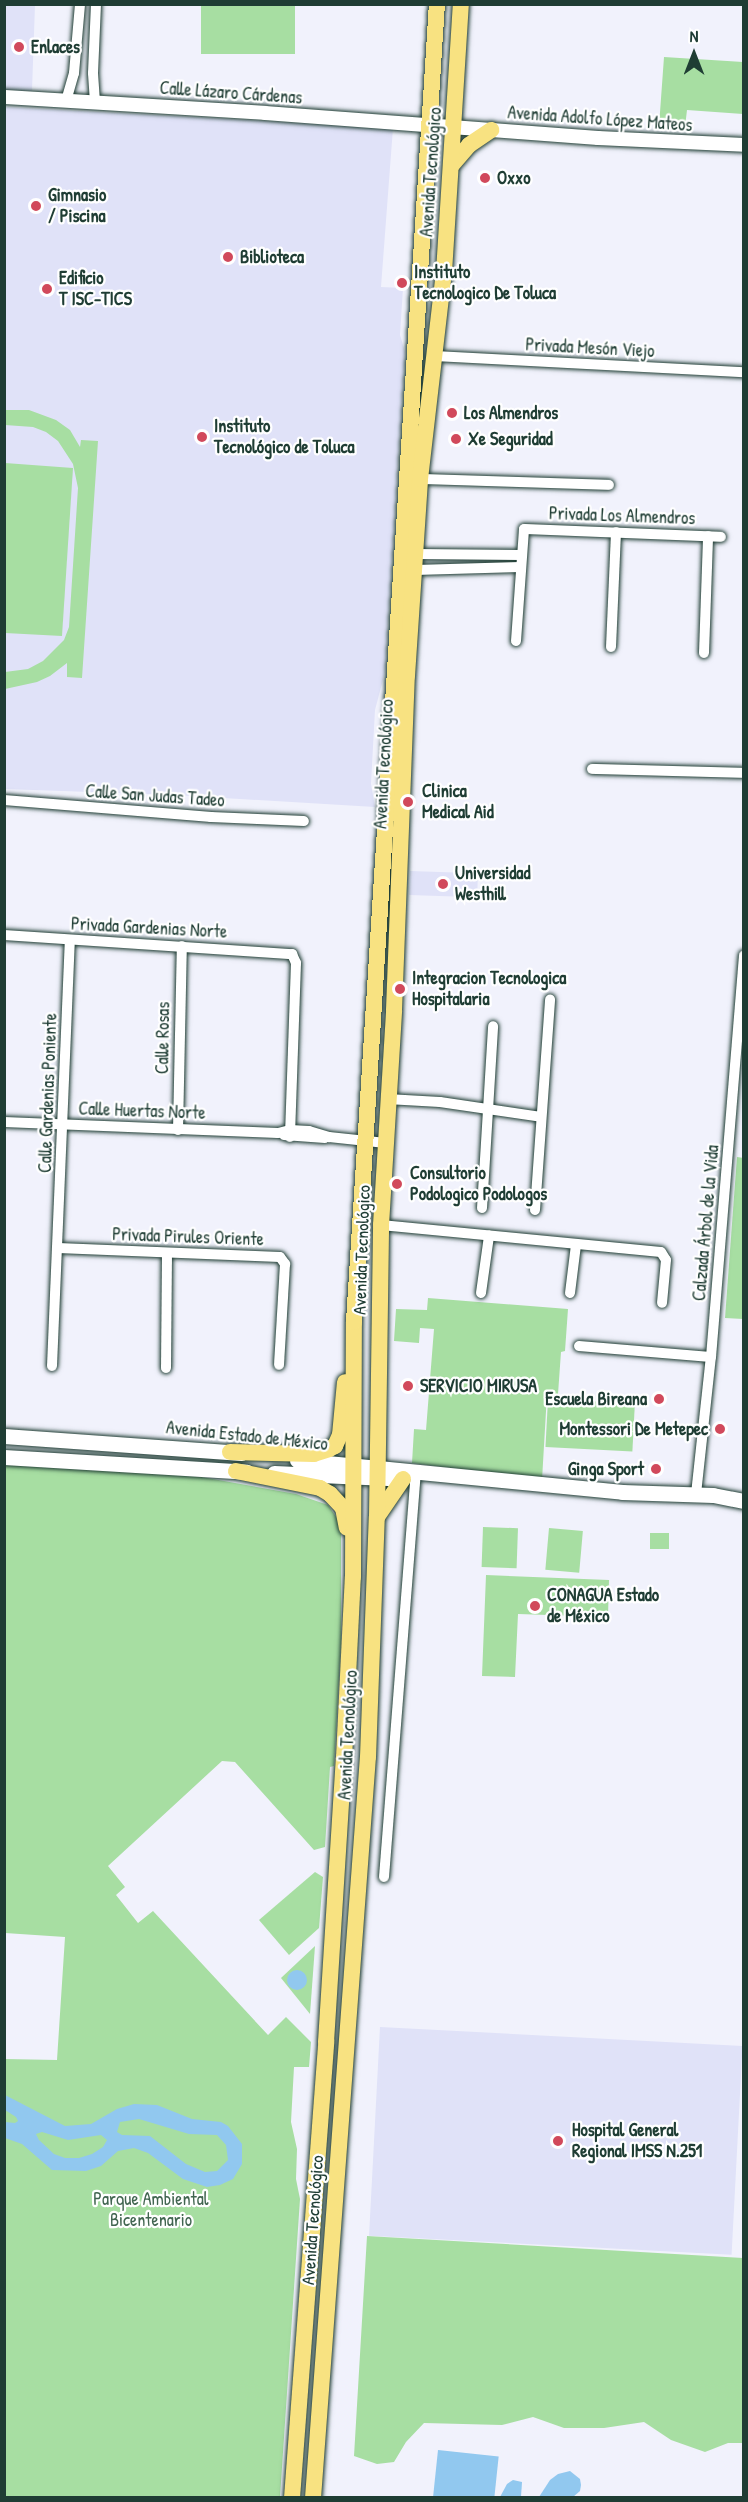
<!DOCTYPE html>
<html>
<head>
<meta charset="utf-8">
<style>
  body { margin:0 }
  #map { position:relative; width:748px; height:2502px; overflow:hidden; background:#f1f2fc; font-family:"Patrick Hand",sans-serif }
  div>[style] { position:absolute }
  .built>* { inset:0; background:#e0e2f8; transform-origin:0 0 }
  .green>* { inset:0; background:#a7dea2; transform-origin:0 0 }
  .water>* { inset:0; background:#91c8ef; transform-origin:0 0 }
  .round { border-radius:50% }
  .roads { filter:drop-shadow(0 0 2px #1f3d34) drop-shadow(0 0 2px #1f3d34) }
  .minor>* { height:10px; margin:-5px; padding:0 5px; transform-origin:5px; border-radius:5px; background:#fff }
  .tertiary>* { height:14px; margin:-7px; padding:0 7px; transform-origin:7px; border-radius:7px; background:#fff }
  .secondary>* { height:15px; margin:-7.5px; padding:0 7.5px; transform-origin:7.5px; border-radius:7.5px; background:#fff }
  .primary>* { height:16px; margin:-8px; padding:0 8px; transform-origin:8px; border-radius:8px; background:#f8e281 }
  .dots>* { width:16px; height:16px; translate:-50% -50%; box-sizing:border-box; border:3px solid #fff; border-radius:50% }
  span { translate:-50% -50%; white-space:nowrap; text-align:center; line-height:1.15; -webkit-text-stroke:4.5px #fff; paint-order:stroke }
  .poi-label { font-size:18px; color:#1f3d34; font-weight:700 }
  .left { translate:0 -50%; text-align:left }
  .right { translate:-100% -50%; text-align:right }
  .street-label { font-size:18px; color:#1f3d34 }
  .park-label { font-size:18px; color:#416550 }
  .frame { position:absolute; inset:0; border:6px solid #1f3d34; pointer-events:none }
  .north { position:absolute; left:664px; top:24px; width:60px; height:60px; -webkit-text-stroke:4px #fff; paint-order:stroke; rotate:0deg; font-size:16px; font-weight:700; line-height:24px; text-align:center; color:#1f3d34 }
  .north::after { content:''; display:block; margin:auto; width:21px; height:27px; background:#1f3d34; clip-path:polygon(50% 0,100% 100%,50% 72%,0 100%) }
</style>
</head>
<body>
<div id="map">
  <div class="built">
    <i style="left:5px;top:4px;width:30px;height:86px;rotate:2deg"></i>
    <i style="clip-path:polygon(4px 107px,393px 128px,381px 287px,403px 288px,400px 335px,405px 352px,385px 672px,375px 710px,371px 784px,375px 807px,174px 795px,5px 789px)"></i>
    <i style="left:410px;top:871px;width:68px;height:24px;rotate:2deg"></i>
    <i style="left:380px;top:2027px;width:363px;height:209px;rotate:3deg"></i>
  </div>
  <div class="green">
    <i style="left:201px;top:5px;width:94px;height:49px"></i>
    <i style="clip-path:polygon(664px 57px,743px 62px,743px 114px,687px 110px,685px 127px,659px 126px)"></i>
    <i style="clip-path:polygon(5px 410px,29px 410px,56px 420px,70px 430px,80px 447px,81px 440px,98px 441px,82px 678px,67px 677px,67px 663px,50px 676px,37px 682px,5px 689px,5px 672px,28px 669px,43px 661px,64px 640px,69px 627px,78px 488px,73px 464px,58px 441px,46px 432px,33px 427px,5px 425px)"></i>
    <i style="clip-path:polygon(5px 463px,73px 468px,62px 636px,5px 633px)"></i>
    <i style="clip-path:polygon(737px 1157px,744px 1158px,743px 1319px,725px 1318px)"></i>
    <i style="clip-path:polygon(428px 1298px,568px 1309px,565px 1351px,561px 1352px,558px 1394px,547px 1394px,542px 1480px,412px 1463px,414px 1429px,426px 1430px,434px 1329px,420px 1328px,419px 1343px,394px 1341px,396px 1309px,427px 1310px)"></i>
    <i style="left:548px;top:1399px;width:87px;height:48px;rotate:3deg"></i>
    <i style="clip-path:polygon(5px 1464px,196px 1476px,296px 1494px,328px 1505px,341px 1524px,341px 1642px,334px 1766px,330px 1767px,325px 1847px,314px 1850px,235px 1762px,222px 1761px,108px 1866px,125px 1887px,116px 1895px,138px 1923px,153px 1911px,268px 2035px,286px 2017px,311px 2042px,309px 2067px,294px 2067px,291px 2122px,297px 2149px,296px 2179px,300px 2199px,280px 2497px,5px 2497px,5px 2059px,57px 2060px,65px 1937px,5px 1933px)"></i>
    <i style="left:483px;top:1527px;width:35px;height:40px;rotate:2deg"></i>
    <i style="left:549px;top:1528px;width:34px;height:42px;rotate:5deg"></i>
    <i style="left:650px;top:1533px;width:19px;height:16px"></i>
    <i style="clip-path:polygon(486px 1575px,609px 1580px,608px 1617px,518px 1614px,515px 1677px,482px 1676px)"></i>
    <i style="clip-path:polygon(315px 1872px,323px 1877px,319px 1928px,289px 1955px,259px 1920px)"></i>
    <i style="clip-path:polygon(315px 1946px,310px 2014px,281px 1978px)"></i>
    <i style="clip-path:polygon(367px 2236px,743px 2258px,743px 2443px,728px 2443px,705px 2452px,671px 2440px,644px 2422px,604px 2428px,564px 2428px,533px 2417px,502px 2425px,424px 2423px,406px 2442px,394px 2462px,377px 2464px,354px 2456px)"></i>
  </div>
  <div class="water">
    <i class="round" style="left:287px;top:1970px;width:20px;height:20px"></i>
    <i style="clip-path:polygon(evenodd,5px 2095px,65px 2126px,91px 2124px,117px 2109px,134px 2104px,157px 2105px,192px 2119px,221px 2122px,228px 2126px,242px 2144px,242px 2164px,233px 2179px,220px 2185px,207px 2187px,183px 2179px,148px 2153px,134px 2148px,118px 2151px,101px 2166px,86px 2171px,52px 2170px,22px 2144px,5px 2138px,5px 2122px,15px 2123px,18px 2121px,16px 2117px,5px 2110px,5px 2095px,139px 2119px,189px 2134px,217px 2135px,226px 2145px,228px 2160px,217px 2171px,205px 2172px,186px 2164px,150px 2136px,122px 2135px,117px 2132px,120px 2122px,139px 2119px,5px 2095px,42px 2132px,68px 2140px,101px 2135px,107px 2140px,103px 2147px,92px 2154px,79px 2158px,65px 2158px,54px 2154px,39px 2140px,36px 2134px,42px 2132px)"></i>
    <i style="left:438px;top:2450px;width:61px;height:47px;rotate:6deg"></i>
    <i style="clip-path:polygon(570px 2471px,580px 2479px,581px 2485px,580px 2491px,573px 2497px,539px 2497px,550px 2480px,558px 2474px)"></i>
    <i style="clip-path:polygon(513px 2480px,522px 2482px,521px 2497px,500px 2497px,507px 2484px)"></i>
  </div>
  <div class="roads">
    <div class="minor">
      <i style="left:66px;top:101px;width:29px;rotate:-74deg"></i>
      <i style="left:74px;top:73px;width:69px;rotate:-85deg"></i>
      <i style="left:95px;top:102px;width:29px;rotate:-94deg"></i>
      <i style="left:93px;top:73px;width:69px;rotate:-87.5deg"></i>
      <i style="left:435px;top:356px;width:309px;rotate:3deg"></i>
      <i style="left:420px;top:479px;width:189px;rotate:1.8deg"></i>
      <i style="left:416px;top:554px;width:105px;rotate:0.5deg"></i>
      <i style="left:415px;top:570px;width:105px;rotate:-1.6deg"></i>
      <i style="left:516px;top:641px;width:112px;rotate:-85.9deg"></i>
      <i style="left:524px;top:529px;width:197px;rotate:2.3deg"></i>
      <i style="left:611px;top:647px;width:115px;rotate:-87.5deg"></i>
      <i style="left:704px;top:653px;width:117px;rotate:-88deg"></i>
      <i style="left:592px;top:769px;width:152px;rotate:1.5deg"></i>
      <i style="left:4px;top:800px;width:208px;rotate:4.7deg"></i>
      <i style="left:211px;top:817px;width:93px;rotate:2.5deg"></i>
      <i style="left:4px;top:935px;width:289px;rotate:3.8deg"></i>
      <i style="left:292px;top:954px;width:10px;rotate:66deg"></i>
      <i style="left:296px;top:963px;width:174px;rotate:92deg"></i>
      <i style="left:387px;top:1099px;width:53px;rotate:3.2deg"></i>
      <i style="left:440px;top:1102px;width:102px;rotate:8.4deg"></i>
      <i style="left:4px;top:1122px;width:274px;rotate:2.3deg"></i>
      <i style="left:278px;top:1133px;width:12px;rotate:-14deg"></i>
      <i style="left:290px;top:1130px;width:19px;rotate:3deg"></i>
      <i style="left:309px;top:1131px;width:21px;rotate:17deg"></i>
      <i style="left:329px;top:1137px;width:57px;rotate:6deg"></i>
      <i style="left:178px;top:1130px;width:184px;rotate:-88.8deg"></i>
      <i style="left:284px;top:1135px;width:41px;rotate:4.2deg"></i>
      <i style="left:482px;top:1208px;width:182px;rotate:-86.5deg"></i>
      <i style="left:535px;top:1210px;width:211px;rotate:-85.9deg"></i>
      <i style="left:381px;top:1225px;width:281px;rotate:5.5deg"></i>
      <i style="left:661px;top:1252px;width:9px;rotate:58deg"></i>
      <i style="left:666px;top:1260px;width:43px;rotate:95.3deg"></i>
      <i style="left:58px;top:1248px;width:222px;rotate:2.3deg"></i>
      <i style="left:280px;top:1257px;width:9px;rotate:54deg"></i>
      <i style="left:285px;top:1264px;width:101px;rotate:93.4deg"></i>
      <i style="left:481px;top:1293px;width:58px;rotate:-82deg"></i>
      <i style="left:570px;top:1293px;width:48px;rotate:-82.9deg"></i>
      <i style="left:579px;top:1346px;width:132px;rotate:4.8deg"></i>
      <i style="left:52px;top:1366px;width:426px;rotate:-87.6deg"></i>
      <i style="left:166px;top:1368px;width:115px;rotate:-89.5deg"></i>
      <i style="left:696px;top:1494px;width:138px;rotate:-83.8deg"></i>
      <i style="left:711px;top:1357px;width:403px;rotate:-85.3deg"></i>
      <i style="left:384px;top:1877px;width:407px;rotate:-85.5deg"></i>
    </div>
    <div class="tertiary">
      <i style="left:4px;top:97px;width:261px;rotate:3.5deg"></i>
      <i style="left:265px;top:113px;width:334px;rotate:4.3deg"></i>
      <i style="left:598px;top:138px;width:146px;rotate:2.7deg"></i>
    </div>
    <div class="secondary">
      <i style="left:4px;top:1436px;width:238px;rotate:4.1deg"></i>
      <i style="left:4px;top:1457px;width:243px;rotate:3.5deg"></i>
      <i style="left:297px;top:1460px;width:327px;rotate:5.6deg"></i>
      <i style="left:622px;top:1492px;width:91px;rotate:1.9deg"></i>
      <i style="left:713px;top:1495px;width:32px;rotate:11deg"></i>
      <i style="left:274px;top:1473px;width:114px;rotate:2.5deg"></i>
    </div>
    <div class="primary">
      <i style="left:451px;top:166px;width:28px;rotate:-49deg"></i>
      <i style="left:469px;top:145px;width:27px;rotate:-34deg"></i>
      <i style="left:230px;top:1452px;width:84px;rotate:1.4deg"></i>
      <i style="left:314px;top:1454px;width:16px;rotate:-18deg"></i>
      <i style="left:329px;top:1449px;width:7px;rotate:-27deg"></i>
      <i style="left:335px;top:1446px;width:12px;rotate:-66deg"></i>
      <i style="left:340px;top:1435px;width:53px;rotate:-84.6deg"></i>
      <i style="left:236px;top:1471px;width:86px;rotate:11.4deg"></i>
      <i style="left:320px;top:1488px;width:12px;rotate:31deg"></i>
      <i style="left:330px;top:1494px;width:19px;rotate:47deg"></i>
      <i style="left:343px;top:1508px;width:20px;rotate:79deg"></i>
      <i style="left:377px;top:1517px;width:46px;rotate:-55.6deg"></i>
      <i style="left:292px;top:2498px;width:457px;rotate:-85.7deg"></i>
      <i style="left:326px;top:2042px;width:285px;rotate:-86.4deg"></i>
      <i style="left:344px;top:1758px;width:181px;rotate:-87.2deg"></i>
      <i style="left:353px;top:1577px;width:255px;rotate:-89.8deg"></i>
      <i style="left:354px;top:1322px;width:1321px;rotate:-86.4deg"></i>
      <i style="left:313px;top:2498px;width:743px;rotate:-85.76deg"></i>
      <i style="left:368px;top:1757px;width:240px;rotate:-87.9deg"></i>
      <i style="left:377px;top:1517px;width:292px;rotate:-89.2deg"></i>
      <i style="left:381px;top:1225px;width:215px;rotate:-86.5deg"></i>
      <i style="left:394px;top:1010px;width:334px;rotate:-87.8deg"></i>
      <i style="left:407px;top:676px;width:197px;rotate:-86.2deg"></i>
      <i style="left:420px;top:479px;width:208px;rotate:-83.4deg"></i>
      <i style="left:444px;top:272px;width:269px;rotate:-86.4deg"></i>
    </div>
  </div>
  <div class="dots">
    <i style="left:19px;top:47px;background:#d1495b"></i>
    <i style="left:485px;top:178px;background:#d1495b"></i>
    <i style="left:36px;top:206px;background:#d1495b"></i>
    <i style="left:228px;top:257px;background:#d1495b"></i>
    <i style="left:402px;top:283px;background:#d1495b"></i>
    <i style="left:47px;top:289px;background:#d1495b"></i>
    <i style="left:452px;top:413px;background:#d1495b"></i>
    <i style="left:202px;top:437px;background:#d1495b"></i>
    <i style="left:456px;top:439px;background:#d1495b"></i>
    <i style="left:408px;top:802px;background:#d1495b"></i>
    <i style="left:443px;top:884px;background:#d1495b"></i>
    <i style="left:400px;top:989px;background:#d1495b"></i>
    <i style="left:397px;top:1184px;background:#d1495b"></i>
    <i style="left:408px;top:1386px;background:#d1495b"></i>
    <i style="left:659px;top:1399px;background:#d1495b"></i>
    <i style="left:720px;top:1429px;background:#d1495b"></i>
    <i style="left:656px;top:1469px;background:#d1495b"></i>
    <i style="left:535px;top:1606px;background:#d1495b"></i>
    <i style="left:558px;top:2141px;background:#d1495b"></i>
  </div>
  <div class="poi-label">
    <span class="left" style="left:31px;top:47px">Enlaces</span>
    <span class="left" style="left:497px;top:178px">Oxxo</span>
    <span class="left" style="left:48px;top:206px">Gimnasio<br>/ Piscina</span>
    <span class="left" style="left:240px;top:257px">Biblioteca</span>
    <span class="left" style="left:414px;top:283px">Instituto<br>Tecnologico De Toluca</span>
    <span class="left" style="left:59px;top:289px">Edificio<br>T ISC-TICS</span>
    <span class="left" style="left:464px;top:413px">Los Almendros</span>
    <span class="left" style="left:214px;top:437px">Instituto<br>Tecnológico de Toluca</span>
    <span class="left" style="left:468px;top:439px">Xe Seguridad</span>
    <span class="left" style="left:422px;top:802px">Clinica<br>Medical Aid</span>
    <span class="left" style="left:455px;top:884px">Universidad<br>Westhill</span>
    <span class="left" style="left:412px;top:989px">Integracion Tecnologica<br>Hospitalaria</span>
    <span class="left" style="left:410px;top:1184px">Consultorio<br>Podologico Podologos</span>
    <span class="left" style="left:420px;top:1386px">SERVICIO MIRUSA</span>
    <span class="right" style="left:647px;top:1399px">Escuela Bireana</span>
    <span class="right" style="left:708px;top:1429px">Montessori De Metepec</span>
    <span class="right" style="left:644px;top:1469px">Ginga Sport</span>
    <span class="left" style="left:547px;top:1606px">CONAGUA Estado<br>de México</span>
    <span class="left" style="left:572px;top:2141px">Hospital General<br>Regional IMSS N.251</span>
  </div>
  <div class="street-label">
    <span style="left:231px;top:93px;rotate:4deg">Calle Lázaro Cárdenas</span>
    <span style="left:600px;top:119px;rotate:4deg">Avenida Adolfo López Mateos</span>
    <span style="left:431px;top:172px;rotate:-86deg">Avenida Tecnológico</span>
    <span style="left:590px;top:348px;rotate:3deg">Privada Mesón Viejo</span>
    <span style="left:622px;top:516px;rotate:2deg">Privada Los Almendros</span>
    <span style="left:384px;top:764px;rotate:-87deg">Avenida Tecnológico</span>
    <span style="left:155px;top:796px;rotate:4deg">Calle San Judas Tadeo</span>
    <span style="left:149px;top:928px;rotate:3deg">Privada Gardenias Norte</span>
    <span style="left:163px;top:1038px;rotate:-89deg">Calle Rosas</span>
    <span style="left:48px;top:1093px;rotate:-88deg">Calle Gardenias Poniente</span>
    <span style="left:142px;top:1111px;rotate:2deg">Calle Huertas Norte</span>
    <span style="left:706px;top:1223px;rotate:-85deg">Calzada Árbol de la Vida</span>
    <span style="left:188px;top:1237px;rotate:2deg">Privada Pirules Oriente</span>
    <span style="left:362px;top:1250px;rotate:-88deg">Avenida Tecnológico</span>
    <span style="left:247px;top:1436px;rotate:6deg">Avenida Estado de México</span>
    <span style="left:348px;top:1735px;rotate:-87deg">Avenida Tecnológico</span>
    <span style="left:313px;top:2220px;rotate:-86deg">Avenida Tecnológico</span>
  </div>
  <div class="park-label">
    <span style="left:151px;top:2210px">Parque Ambiental<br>Bicentenario</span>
  </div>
  <div class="frame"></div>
  <div class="north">N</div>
</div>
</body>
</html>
